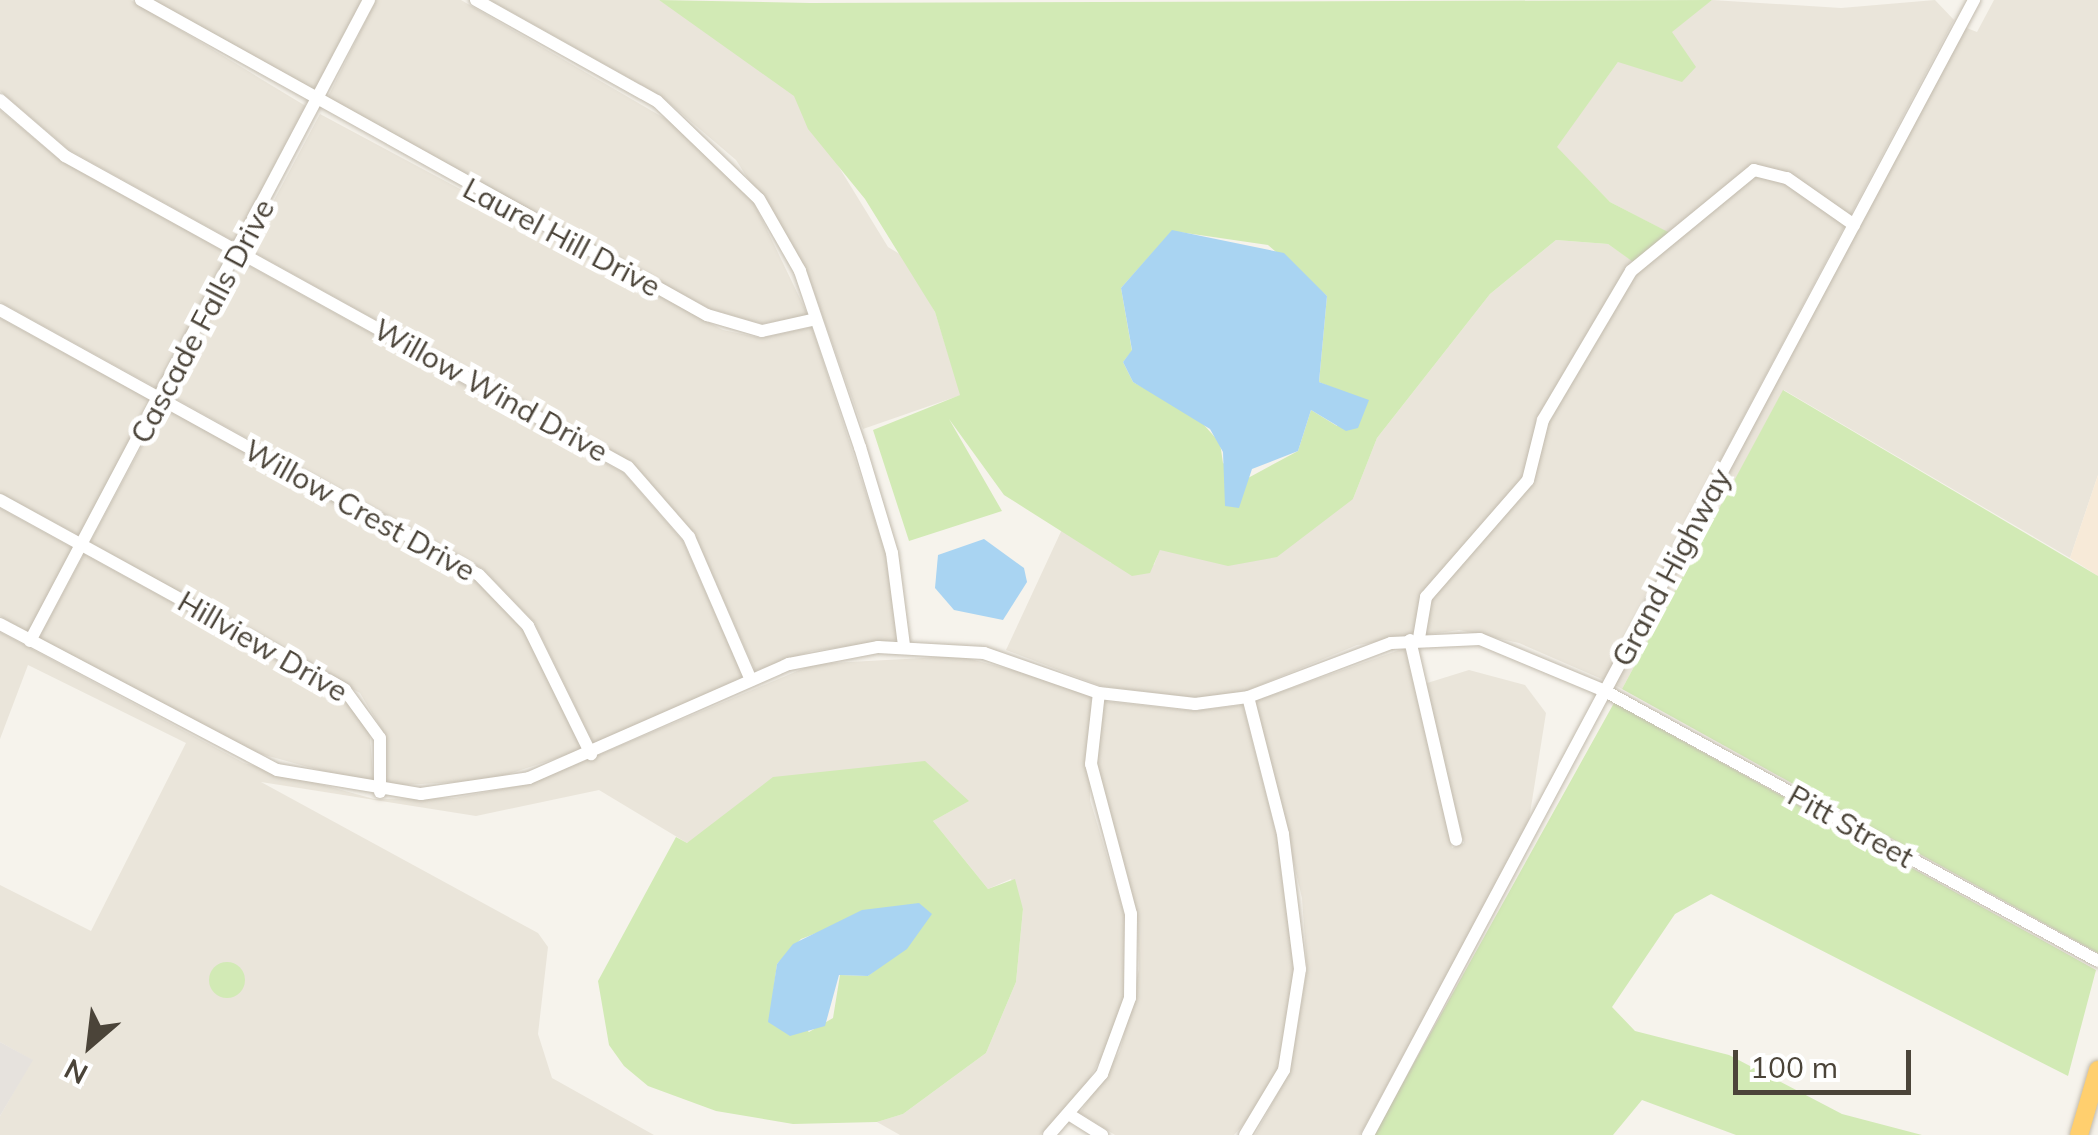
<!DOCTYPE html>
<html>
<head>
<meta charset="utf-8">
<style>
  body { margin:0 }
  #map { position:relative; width:2098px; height:1135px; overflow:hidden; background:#f6f3ec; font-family:Mulish,sans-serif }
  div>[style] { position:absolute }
  .residential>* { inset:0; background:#eae5da }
  .commercial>* { inset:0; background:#f7ead8 }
  .industrial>* { inset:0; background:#e6e2dd }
  .green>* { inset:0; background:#d2eab5 }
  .round { border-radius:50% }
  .water>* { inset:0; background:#a9d4f2 }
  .roads { filter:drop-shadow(0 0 2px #c2bbae) drop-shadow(0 0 2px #c2bbae) }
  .minor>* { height:12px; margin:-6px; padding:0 6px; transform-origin:6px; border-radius:6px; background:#fff }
  .highway>* { height:18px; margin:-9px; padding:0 9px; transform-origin:9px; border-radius:9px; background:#ffcf6e }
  span { translate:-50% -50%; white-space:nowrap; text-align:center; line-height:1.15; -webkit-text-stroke:10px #fff; paint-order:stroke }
  .street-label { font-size:30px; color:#4b4439 }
  .north { position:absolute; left:40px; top:995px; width:100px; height:100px; -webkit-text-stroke:8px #fff; paint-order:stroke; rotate:208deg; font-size:28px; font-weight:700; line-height:40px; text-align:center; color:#4b4439 }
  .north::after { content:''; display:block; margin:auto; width:35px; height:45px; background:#4b4439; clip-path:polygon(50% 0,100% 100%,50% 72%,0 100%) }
  .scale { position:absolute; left:1733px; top:1050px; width:178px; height:45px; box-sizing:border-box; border:5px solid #4b4439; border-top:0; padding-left:12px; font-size:30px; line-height:35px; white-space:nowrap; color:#4b4439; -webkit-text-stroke:8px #fff; paint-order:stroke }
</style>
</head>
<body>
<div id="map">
  <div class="residential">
    <i style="clip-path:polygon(0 0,131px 0,309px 108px,237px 243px,69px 150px,0 91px)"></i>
    <i style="clip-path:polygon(151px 0,362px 0,316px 96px)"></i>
    <i style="clip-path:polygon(376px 0,461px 0,683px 129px,754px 203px,808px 315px,762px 324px,710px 309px,326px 101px)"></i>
    <i style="clip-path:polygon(490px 0,659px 0,749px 55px,796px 97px,888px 247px,903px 256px,935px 312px,961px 395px,863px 429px,805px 267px,736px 160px,661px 96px)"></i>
    <i style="clip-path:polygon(1712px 0,1841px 8px,1935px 0,1954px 20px,1604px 680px,1519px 643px,1459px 630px,1357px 645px,1246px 691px,1196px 698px,1101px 686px,1006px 650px,1064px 525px,1111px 563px,1154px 565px,1160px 549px,1353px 499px,1377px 438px,1490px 294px,1556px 240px,1608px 244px,1643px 268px,1671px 234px,1610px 202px,1556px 147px,1618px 62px)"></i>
    <i style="clip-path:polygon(1994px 0,2098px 0,2098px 475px,2070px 558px,1784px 390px,1622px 689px,1615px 685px,1964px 27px,1977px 32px)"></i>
    <i style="clip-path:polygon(0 110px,61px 161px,231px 255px,158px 389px,0 302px)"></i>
    <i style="clip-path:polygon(320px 114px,723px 330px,761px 338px,812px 327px,886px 555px,897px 640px,812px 651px,755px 671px,694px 533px,632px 462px,248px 249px)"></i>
    <i style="clip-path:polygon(241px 261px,624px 473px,683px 541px,743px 677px,594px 745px,534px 622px,483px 569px,169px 395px)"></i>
    <i style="clip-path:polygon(0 318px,152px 401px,80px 536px,0 493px)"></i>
    <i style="clip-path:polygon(163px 407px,475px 580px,523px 630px,582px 750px,490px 780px,386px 786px,385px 735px,360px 693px,90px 542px)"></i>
    <i style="clip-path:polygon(0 508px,73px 548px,28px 632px,0 616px)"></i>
    <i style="clip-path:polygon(84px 554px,341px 695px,369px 727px,374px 785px,250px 751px,39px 638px)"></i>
    <i style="clip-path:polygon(0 632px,244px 763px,374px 799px,455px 798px,529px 784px,814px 664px,959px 656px,1047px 679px,1091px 697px,1090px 800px,1125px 916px,1124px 997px,1108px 1046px,1081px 1093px,1040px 1135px,900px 1135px,877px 1122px,903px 1114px,986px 1053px,1016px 982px,1023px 909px,1011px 879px,988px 889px,933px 821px,958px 807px,687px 843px,599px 790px,476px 816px,261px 782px,538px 933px,548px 947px,538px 1034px,552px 1078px,654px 1135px,0 1135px,0 1116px,32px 1060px,0 1042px,0 885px,91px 931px,186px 743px,28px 665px,0 739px)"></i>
    <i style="clip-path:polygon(1405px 648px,1452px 848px,1464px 843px,1424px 684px,1469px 670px,1525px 685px,1546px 713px,1528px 826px,1360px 1135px,1255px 1135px,1290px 1071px,1307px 969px,1302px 898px,1255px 701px)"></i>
    <i style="clip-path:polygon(1103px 701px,1194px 711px,1243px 705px,1277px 837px,1294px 969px,1278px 1068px,1266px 1098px,1234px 1135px,1115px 1135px,1080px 1113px,1120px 1051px,1139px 969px,1137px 912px,1097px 763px)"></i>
  </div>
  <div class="commercial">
    <i style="clip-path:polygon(2098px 475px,2098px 576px,2070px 558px)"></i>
  </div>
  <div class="industrial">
    <i style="clip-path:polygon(0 1042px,33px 1060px,0 1116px)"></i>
  </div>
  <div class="green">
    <i style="clip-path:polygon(evenodd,659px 0,810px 3px,1712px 0,1672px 32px,1696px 67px,1682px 82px,1618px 62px,1557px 147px,1610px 202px,1672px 234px,1643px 269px,1608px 244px,1556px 240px,1490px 294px,1377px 438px,1353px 499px,1277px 557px,1228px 566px,1160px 550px,1150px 573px,1132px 576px,1004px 495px,949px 419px,1002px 511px,909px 541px,873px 430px,960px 395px,935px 312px,865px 199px,808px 129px,794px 96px,659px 0,1172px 231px,1268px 245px,1327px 296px,1319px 382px,1345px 393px,1337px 426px,1311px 410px,1298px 451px,1248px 478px,1223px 463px,1220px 443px,1197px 417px,1133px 382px,1123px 362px,1132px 351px,1121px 288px,1172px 231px)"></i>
    <i style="clip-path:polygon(1783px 390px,2098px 576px,2098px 953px,1622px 689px)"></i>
    <i style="clip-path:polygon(1614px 703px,2096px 970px,2068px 1076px,1711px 894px,1675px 914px,1612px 1007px,1635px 1031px,1729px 1055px,1842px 1114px,1922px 1135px,1736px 1135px,1642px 1100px,1613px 1135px,1374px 1135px)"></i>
    <i style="clip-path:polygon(evenodd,925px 761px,969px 801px,933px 821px,988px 889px,1015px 879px,1023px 909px,1016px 982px,986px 1053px,903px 1114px,877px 1122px,793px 1124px,716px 1111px,648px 1086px,624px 1066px,609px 1045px,598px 981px,676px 837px,687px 843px,773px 777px,925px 761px,879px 909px,914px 932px,911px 942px,868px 976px,840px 975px,833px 1018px,809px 1032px,772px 1001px,777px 964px,801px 939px,879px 909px)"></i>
    <i class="round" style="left:209px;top:962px;width:36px;height:36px"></i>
  </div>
  <div class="water">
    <i style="clip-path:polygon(1172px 230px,1284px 253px,1327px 296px,1319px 382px,1369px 400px,1358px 428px,1346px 431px,1311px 410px,1298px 451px,1252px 469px,1239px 508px,1225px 506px,1223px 452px,1210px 429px,1133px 382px,1123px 362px,1132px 350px,1121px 288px)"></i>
    <i style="clip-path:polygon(984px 539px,1024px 568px,1027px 582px,1003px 620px,954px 610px,935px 588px,938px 555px)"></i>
    <i style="clip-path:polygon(919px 903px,932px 914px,907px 949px,868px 976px,839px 975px,825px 1026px,790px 1036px,768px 1022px,777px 964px,793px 944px,862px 910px)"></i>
  </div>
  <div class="roads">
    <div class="minor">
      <i style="left:141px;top:0;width:648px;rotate:29.1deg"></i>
      <i style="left:707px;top:315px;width:57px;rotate:16.2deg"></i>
      <i style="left:762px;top:331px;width:55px;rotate:-12.5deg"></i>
      <i style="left:476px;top:0;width:207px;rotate:29.2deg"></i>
      <i style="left:657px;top:101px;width:141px;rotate:43.9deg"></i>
      <i style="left:759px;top:199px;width:83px;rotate:60.3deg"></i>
      <i style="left:800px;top:271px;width:186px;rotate:71.2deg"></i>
      <i style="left:860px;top:447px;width:111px;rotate:73.2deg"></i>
      <i style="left:892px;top:553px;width:94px;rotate:82.6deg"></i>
      <i style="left:0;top:100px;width:86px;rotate:40.7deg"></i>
      <i style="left:65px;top:156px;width:643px;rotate:28.92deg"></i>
      <i style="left:628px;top:467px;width:93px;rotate:48.9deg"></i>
      <i style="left:689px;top:537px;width:156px;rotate:66.6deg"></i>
      <i style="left:0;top:310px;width:547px;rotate:28.95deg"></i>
      <i style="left:479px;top:575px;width:71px;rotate:46.1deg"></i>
      <i style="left:528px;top:626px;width:143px;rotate:63.8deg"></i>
      <i style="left:0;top:500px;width:394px;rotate:28.8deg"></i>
      <i style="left:345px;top:690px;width:59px;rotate:53.9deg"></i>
      <i style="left:380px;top:738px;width:54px;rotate:90deg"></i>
      <i style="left:0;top:624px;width:313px;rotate:27.8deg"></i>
      <i style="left:277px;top:770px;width:146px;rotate:9.5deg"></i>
      <i style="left:421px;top:794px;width:109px;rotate:-8.4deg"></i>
      <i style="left:529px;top:778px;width:284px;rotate:-23.7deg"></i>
      <i style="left:789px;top:664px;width:91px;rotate:-10.8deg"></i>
      <i style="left:878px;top:647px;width:106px;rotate:3.2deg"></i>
      <i style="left:984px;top:653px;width:122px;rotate:19.2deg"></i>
      <i style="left:1099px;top:693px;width:97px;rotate:6.5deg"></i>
      <i style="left:1195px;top:704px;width:53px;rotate:-7.5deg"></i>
      <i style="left:1248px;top:697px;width:153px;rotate:-20.7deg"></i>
      <i style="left:1391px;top:643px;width:89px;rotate:-2.6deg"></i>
      <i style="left:1480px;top:639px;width:135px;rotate:22.6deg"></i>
      <i style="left:1605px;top:691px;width:562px;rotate:28.71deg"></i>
      <i style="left:1419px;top:638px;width:42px;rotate:-80.3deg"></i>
      <i style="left:1426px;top:597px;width:155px;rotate:-48.9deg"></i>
      <i style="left:1528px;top:480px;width:62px;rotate:-76deg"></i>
      <i style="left:1543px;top:420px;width:173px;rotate:-59.4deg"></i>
      <i style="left:1631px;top:271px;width:159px;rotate:-39.4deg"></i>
      <i style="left:1754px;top:170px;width:34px;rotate:14deg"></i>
      <i style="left:1787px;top:178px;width:82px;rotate:35deg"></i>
      <i style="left:1410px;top:640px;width:205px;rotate:77deg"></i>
      <i style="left:30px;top:641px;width:725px;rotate:-62.13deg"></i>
      <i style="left:1070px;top:1115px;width:38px;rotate:32deg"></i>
      <i style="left:1049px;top:1135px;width:81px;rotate:-49deg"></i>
      <i style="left:1102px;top:1074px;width:81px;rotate:-69.8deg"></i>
      <i style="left:1130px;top:998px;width:84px;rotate:-89.3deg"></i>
      <i style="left:1131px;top:914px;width:155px;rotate:-104.9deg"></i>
      <i style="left:1091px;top:764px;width:71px;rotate:-83.6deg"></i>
      <i style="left:1245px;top:1135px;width:76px;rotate:-59deg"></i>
      <i style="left:1284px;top:1070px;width:102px;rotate:-81deg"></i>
      <i style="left:1300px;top:969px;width:136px;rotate:-97.2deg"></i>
      <i style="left:1283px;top:834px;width:141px;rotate:-104.3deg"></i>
      <i style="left:1368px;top:1135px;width:1287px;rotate:-61.9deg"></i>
    </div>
    <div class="highway">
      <i style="left:2079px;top:1135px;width:68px;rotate:-73.7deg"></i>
    </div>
  </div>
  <div class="street-label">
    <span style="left:562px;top:237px;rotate:28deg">Laurel Hill Drive</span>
    <span style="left:202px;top:321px;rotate:-62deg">Cascade Falls Drive</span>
    <span style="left:491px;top:390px;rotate:29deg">Willow Wind Drive</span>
    <span style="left:360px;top:510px;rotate:29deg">Willow Crest Drive</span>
    <span style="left:1671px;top:567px;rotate:-62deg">Grand Highway</span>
    <span style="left:263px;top:646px;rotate:30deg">Hillview Drive</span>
    <span style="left:1851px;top:826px;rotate:29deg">Pitt Street</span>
  </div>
  <div class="north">N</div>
  <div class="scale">100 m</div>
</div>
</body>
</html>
